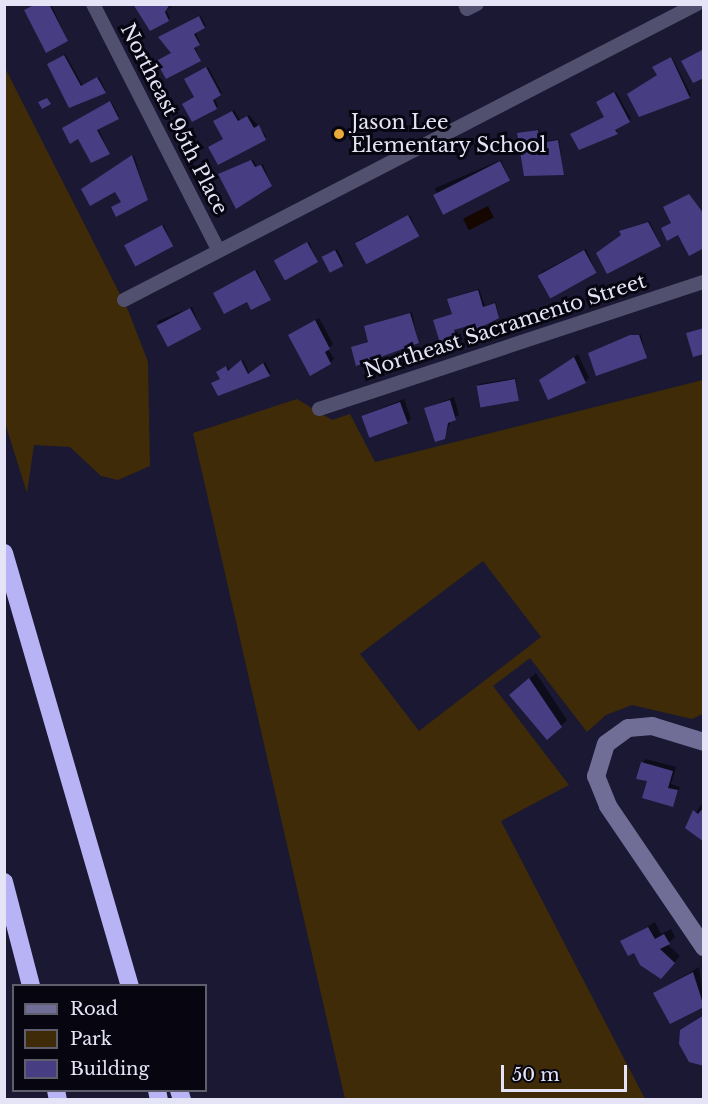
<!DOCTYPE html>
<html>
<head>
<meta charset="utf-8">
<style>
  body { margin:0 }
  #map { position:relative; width:708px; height:1104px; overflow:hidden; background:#1a1832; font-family:"Libre Baskerville",serif }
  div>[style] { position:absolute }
  .green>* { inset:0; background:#3f2b07 }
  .water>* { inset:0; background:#150700; transform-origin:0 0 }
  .shadow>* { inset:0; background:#0007; transform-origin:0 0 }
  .building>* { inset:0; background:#473d83; transform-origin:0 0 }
  .street>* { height:14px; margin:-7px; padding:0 7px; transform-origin:7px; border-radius:7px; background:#51506e }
  .secondary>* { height:18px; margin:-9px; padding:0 9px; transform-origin:9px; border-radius:9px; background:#706e96 }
  .highway>* { height:18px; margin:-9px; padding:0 9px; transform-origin:9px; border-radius:9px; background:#b7b3f5 }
  .dots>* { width:16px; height:16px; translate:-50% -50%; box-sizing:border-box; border:3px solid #060510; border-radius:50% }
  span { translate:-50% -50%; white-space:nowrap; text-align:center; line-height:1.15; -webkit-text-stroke:6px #060510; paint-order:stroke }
  .street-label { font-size:20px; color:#e4e4f6 }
  .poi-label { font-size:20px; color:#e4e4f6 }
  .left { translate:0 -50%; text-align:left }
  .frame { position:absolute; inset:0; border:6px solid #e4e4f6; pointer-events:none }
  .legend { position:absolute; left:12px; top:984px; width:195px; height:108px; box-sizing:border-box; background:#060510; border:2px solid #5f5e6c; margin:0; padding:8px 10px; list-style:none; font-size:18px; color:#e4e4f6 }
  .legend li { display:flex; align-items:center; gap:12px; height:30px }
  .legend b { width:30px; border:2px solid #5f5e6c }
  .scale { position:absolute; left:501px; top:1065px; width:126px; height:27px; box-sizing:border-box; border:3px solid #e4e4f6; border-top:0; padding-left:8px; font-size:18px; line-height:21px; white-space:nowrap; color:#e4e4f6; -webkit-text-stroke:4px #060510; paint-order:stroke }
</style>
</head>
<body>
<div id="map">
  <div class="green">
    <i style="clip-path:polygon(5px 68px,128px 310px,148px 362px,150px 466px,118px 480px,101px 476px,70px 447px,34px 445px,27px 493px,5px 423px)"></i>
    <i style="clip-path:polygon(evenodd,703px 380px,703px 714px,692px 719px,632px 705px,606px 715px,587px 732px,530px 658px,493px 686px,569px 785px,501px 821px,645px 1099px,345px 1099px,193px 433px,297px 399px,332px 420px,350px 414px,375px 462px,703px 380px,483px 561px,541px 637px,419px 731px,360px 654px,483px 561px)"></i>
  </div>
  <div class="water">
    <i style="left:488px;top:206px;width:13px;height:28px;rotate:63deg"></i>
  </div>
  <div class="shadow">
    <i style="clip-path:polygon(37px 4px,51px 4px,67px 40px)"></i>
    <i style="clip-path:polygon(136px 4px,172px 4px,173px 6px,166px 10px,170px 18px,150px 29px)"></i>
    <i style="clip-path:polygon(200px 15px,206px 26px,195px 32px,200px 42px,195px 46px,200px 60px,161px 36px)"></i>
    <i style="clip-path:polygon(65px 54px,83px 86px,99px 77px,106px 91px,70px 106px,50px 63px)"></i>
    <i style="clip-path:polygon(672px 57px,691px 95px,689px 97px,659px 75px,656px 65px)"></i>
    <i style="clip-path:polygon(208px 67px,222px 93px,214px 98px,218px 106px,192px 120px,195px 97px,187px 78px)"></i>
    <i style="clip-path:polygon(616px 92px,631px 119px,616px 127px,617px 133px,572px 135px,606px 117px,599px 101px)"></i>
    <i style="clip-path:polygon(111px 101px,119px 116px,98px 128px,109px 152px,66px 127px)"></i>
    <i style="clip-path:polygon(234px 110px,240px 120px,249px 115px,267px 137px,224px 139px,217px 120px)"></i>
    <i style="clip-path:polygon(539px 129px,541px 142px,559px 139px,563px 173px,519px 134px)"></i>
    <i style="clip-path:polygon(134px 155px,147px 199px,122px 202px,116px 190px,84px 187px)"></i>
    <i style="clip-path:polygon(253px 160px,257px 167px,263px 164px,271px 185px,222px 173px)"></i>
    <i style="left:501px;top:160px;width:21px;height:72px;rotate:67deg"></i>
    <i style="clip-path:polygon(410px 215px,418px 235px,357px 241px)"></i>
    <i style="clip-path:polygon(649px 221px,660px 244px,621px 231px,622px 230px)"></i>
    <i style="clip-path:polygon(164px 225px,172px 245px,127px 244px)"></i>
    <i style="clip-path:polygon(309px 242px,317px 261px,279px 261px)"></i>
    <i style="clip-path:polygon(337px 249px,344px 263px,330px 270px,325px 255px)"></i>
    <i style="clip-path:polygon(586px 249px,596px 272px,540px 273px)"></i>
    <i style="clip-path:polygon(257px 270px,270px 299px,217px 292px)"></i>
    <i style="clip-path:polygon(479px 289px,485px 306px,496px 302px,499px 317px,455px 328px,456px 336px,434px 320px,453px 314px,450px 298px)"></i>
    <i style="clip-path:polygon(192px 307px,200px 327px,157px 323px,158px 321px)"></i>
    <i style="clip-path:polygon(412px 312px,418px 342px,352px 347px,370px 341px,368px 325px)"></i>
    <i style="clip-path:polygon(319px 318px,333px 344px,328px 349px,334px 359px,330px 363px,290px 335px)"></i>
    <i style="clip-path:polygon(641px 335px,646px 357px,591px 352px)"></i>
    <i style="clip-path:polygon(578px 354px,589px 378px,585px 382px,545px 376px)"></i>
    <i style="clip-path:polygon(243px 360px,250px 374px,265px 362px,271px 373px,221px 379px,219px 370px,227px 366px,230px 371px)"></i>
    <i style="clip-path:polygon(516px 378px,518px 400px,477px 386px,479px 384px)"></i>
    <i style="clip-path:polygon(454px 397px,459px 415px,451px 420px,444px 438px,426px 408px)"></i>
    <i style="clip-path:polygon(404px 399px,411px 419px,407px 423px,362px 416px)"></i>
    <i style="clip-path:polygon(536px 673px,567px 720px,561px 726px,517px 689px)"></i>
    <i style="clip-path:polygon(646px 759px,676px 767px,671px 784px,680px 787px,672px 805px,648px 780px,642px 763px)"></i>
    <i style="clip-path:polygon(701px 805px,704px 807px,704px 840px,687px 827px)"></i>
    <i style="clip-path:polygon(655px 922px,661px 934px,671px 929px,675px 937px,667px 944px,680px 956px,667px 971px,622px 942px)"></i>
    <i style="clip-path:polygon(699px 967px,704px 1005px,671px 1022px,655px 993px)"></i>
    <i style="clip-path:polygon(704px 1014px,704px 1064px,682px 1030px)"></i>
  </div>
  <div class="building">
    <i style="clip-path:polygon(36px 4px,49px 4px,68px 41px,46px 53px,24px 10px)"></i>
    <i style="clip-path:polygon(133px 4px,170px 4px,165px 12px,169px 21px,150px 31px)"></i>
    <i style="clip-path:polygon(199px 16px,205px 28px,194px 34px,200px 45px,194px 48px,201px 61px,166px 79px,156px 61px,171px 53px,158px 37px)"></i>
    <i style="clip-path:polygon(704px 49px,704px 78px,693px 83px,681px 61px)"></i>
    <i style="clip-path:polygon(64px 55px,81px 86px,97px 77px,106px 93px,69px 108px,47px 64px)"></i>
    <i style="clip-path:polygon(671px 57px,690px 98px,639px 117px,627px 94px,657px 75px,652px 67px)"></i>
    <i style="clip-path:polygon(206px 67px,221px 95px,213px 100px,217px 109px,192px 122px,182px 104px,194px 97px,184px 79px)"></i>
    <i style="clip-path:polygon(614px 92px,630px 122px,615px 130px,618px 134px,579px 150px,570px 134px,604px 117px,596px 102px)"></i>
    <i style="clip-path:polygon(47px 98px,51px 104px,42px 109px,38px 102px)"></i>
    <i style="clip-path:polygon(110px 101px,119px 119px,97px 130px,110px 154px,91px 163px,78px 139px,70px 144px,62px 128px)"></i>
    <i style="clip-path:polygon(232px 111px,238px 121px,247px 116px,254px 128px,259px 125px,266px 140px,218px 165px,208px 147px,223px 139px,213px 121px)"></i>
    <i style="clip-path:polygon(538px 130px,540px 143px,558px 140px,564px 175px,524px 176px,517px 133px)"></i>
    <i style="clip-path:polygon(132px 155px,148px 200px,116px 217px,111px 207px,121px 202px,115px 192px,90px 206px,81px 189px)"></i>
    <i style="clip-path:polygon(251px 160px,255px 167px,261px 165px,272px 186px,236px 209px,218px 174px)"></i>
    <i style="left:500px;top:161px;width:22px;height:75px;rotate:63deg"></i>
    <i style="clip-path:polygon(689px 194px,704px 214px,704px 248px,689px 256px,678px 235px,667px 241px,661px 228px,671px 223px,663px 207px)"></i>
    <i style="left:408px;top:215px;width:24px;height:60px;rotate:62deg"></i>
    <i style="clip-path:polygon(648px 222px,661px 246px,607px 274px,596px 253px,621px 235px,619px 231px)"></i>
    <i style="left:162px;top:225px;width:24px;height:43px;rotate:62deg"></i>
    <i style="left:307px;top:242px;width:23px;height:38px;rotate:61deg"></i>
    <i style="left:335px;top:250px;width:18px;height:15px;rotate:63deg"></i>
    <i style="left:584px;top:250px;width:26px;height:53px;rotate:61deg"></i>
    <i style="clip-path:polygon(255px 270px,271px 300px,251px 310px,247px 302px,224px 314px,213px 293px)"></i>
    <i style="clip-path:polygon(478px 290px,483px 307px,495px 303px,499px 318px,474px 331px,471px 325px,454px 330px,457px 337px,440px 343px,433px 320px,452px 314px,447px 299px)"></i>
    <i style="left:190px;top:308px;width:24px;height:38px;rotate:62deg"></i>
    <i style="clip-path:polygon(410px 313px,419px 343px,356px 366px,351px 347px,368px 342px,364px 326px)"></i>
    <i style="clip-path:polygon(315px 320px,330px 349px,325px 352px,331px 364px,310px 376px,288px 335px)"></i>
    <i style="clip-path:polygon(704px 328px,704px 354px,693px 357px,686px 333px)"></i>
    <i style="clip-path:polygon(630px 335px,639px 335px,647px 358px,596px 376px,588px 353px)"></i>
    <i style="clip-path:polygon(574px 357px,586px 383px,548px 400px,539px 380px)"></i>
    <i style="clip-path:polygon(241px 360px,248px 374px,263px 363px,270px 376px,218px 396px,211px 383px,220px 379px,216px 372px,226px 366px,228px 371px)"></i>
    <i style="left:515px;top:379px;width:22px;height:39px;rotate:80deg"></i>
    <i style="clip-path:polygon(450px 400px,456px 420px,448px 423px,445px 439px,435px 442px,424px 408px)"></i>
    <i style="left:400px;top:402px;width:23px;height:41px;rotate:70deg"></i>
    <i style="clip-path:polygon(529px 678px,562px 727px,547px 740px,509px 695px)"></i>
    <i style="clip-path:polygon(641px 762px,673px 771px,668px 788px,678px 790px,673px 807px,642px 798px,647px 781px,636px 779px)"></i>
    <i style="clip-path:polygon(704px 807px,704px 842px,685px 828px,693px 810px,698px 814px)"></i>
    <i style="clip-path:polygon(648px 927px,655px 939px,664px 934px,670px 944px,660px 949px,675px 963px,661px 979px,640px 965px,634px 953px,628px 956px,620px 941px)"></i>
    <i style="clip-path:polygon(693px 972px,704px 1007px,670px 1024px,653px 993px)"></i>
    <i style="clip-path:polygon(704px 1015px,704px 1066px,689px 1062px,679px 1044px,680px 1030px)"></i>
  </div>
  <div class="street">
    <i style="left:93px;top:4px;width:277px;rotate:63deg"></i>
    <i style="left:465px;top:4px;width:5px;rotate:68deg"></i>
    <i style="left:467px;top:9px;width:11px;rotate:-27deg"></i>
    <i style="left:124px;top:300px;width:645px;rotate:-27.32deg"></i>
    <i style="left:319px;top:409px;width:405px;rotate:-18.3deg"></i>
  </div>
  <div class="secondary">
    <i style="left:704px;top:742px;width:54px;rotate:-162.9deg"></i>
    <i style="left:652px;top:726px;width:24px;rotate:175deg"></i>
    <i style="left:628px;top:728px;width:27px;rotate:144deg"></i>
    <i style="left:606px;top:744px;width:34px;rotate:107deg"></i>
    <i style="left:596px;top:776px;width:32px;rotate:68deg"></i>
    <i style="left:608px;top:806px;width:171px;rotate:55.8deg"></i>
  </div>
  <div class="highway">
    <i style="left:4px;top:553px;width:451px;rotate:73.8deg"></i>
    <i style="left:4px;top:882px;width:107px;rotate:75.4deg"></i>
    <i style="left:56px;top:1090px;width:10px;rotate:79deg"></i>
    <i style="left:157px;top:1090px;width:10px;rotate:79deg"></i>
    <i style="left:179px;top:1090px;width:10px;rotate:73deg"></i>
  </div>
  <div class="dots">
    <i style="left:339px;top:134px;background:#eaaa39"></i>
  </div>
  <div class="street-label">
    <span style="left:174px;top:119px;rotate:63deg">Northeast 95th Place</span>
    <span style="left:505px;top:326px;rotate:-18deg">Northeast Sacramento Street</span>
  </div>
  <div class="poi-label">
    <span class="left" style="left:351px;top:134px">Jason Lee<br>Elementary School</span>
  </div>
  <div class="frame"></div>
  <ul class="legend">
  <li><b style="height:8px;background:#706e96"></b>Road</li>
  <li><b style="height:16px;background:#3f2b07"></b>Park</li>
  <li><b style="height:16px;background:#473d83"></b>Building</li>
  </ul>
  <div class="scale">50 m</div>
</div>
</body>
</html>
